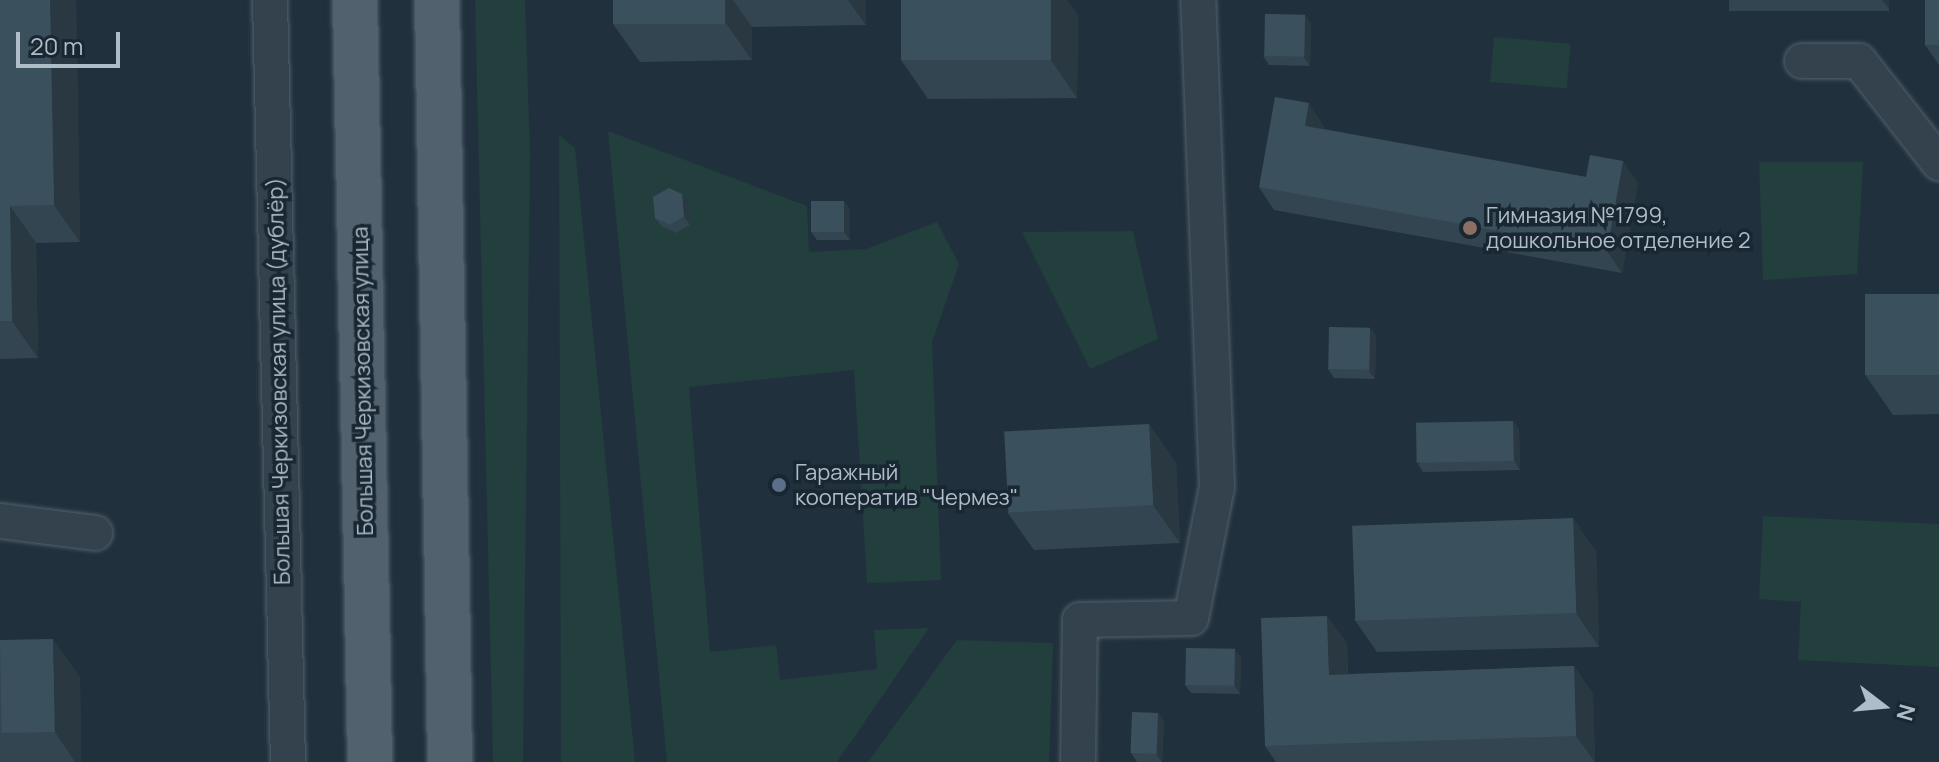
<!DOCTYPE html>
<html>
<head>
<meta charset="utf-8">
<style>
  body { margin:0 }
  #map { position:relative; width:1939px; height:762px; overflow:hidden; background:#20313d; font-family:Manrope,sans-serif }
  div>[style] { position:absolute }
  .green>* { inset:0; background:#223e3d; transform-origin:0 0 }
  .roads { filter:drop-shadow(0 0 2px #52606b) drop-shadow(0 0 2px #52606b) }
  .minor>* { height:34px; margin:-17px; padding:0 17px; transform-origin:17px; border-radius:17px; background:#34424d }
  .major>* { height:44px; margin:-22px; padding:0 22px; transform-origin:22px; border-radius:22px; background:#51616d }
  .wall>* { inset:0; background:#334550; transform-origin:0 0 }
  .shaded-wall>* { inset:0; background:#293841 }
  .building>* { inset:0; background:#3b505d; transform-origin:0 0 }
  .dots>* { width:22px; height:22px; translate:-50% -50%; box-sizing:border-box; border:4px solid #192732; border-radius:50% }
  span { translate:-50% -50%; white-space:nowrap; text-align:center; line-height:1.15; -webkit-text-stroke:7px #192732; paint-order:stroke }
  .poi-label { font-size:22px; color:#afbdc9 }
  .left { translate:0 -50%; text-align:left }
  .street-label { font-size:22px; color:#afbdc9 }
  .north { position:absolute; left:1843px; top:666px; width:80px; height:80px; -webkit-text-stroke:6px #192732; paint-order:stroke; rotate:106deg; font-size:22px; font-weight:700; line-height:32px; text-align:center; color:#afbdc9 }
  .north::after { content:''; display:block; margin:auto; width:28px; height:36px; background:#afbdc9; clip-path:polygon(50% 0,100% 100%,50% 72%,0 100%) }
  .scale { position:absolute; left:16px; top:32px; width:104px; height:36px; box-sizing:border-box; border:4px solid #afbdc9; border-top:0; padding-left:10px; font-size:24px; line-height:28px; white-space:nowrap; color:#afbdc9; -webkit-text-stroke:6px #192732; paint-order:stroke }
</style>
</head>
<body>
<div id="map">
  <div class="green">
    <i style="clip-path:polygon(475px 0,525px 0,530px 153px,523px 762px,493px 762px)"></i>
    <i style="left:1494px;top:37px;width:77px;height:45px;rotate:5deg"></i>
    <i style="clip-path:polygon(608px 131px,807px 206px,809px 252px,866px 249px,937px 222px,959px 264px,932px 342px,941px 580px,867px 583px,854px 370px,689px 387px,710px 652px,776px 645px,780px 680px,877px 669px,874px 630px,929px 628px,837px 762px,667px 762px)"></i>
    <i style="clip-path:polygon(559px 135px,575px 148px,635px 762px,561px 762px)"></i>
    <i style="clip-path:polygon(1759px 162px,1863px 162px,1857px 274px,1763px 280px)"></i>
    <i style="clip-path:polygon(1133px 231px,1158px 339px,1090px 369px,1022px 232px)"></i>
    <i style="clip-path:polygon(1763px 516px,1939px 524px,1939px 667px,1798px 660px,1801px 602px,1759px 599px)"></i>
    <i style="clip-path:polygon(957px 640px,1053px 643px,1049px 762px,868px 762px)"></i>
  </div>
  <div class="roads">
    <div class="minor">
      <i style="left:270px;top:0;width:762px;rotate:88.65deg"></i>
      <i style="left:1802px;top:61px;width:57px"></i>
      <i style="left:1859px;top:61px;width:130px;rotate:51.9deg"></i>
      <i style="left:0;top:521px;width:96px;rotate:7.2deg"></i>
      <i style="left:1078px;top:762px;width:142px;rotate:-89.2deg"></i>
      <i style="left:1080px;top:620px;width:111px;rotate:-1deg"></i>
      <i style="left:1191px;top:618px;width:134px;rotate:-78.8deg"></i>
      <i style="left:1217px;top:487px;width:487px;rotate:-92.2deg"></i>
    </div>
    <div class="major">
      <i style="left:355px;top:0;width:762px;rotate:88.87deg"></i>
      <i style="left:437px;top:0;width:762px;rotate:89.02deg"></i>
    </div>
  </div>
  <div class="wall">
    <i style="clip-path:polygon(0 0,76px 0,80px 242px,36px 243px,38px 358px,0 359px)"></i>
    <i style="clip-path:polygon(613px 0,866px 0,866px 25px,752px 27px,752px 60px,640px 62px,613px 24px)"></i>
    <i style="left:1729px;top:0;width:160px;height:11px"></i>
    <i style="clip-path:polygon(1939px 0,1939px 65px,1925px 45px)"></i>
    <i style="clip-path:polygon(1078px 15px,1077px 98px,928px 99px,901px 60px)"></i>
    <i style="clip-path:polygon(1305px 15px,1311px 24px,1310px 66px,1269px 65px,1263px 56px)"></i>
    <i style="clip-path:polygon(1324px 126px,1324px 129px,1586px 177px,1623px 161px,1638px 184px,1622px 273px,1274px 210px,1259px 187px)"></i>
    <i style="clip-path:polygon(682px 194px,688px 202px,690px 225px,676px 233px,661px 226px,655px 218px)"></i>
    <i style="clip-path:polygon(844px 201px,850px 209px,850px 240px,817px 240px,811px 232px)"></i>
    <i style="clip-path:polygon(1939px 294px,1939px 414px,1893px 415px,1866px 376px)"></i>
    <i style="clip-path:polygon(1370px 328px,1376px 336px,1375px 379px,1334px 378px,1328px 369px)"></i>
    <i style="clip-path:polygon(1513px 421px,1519px 429px,1520px 470px,1423px 472px,1418px 464px)"></i>
    <i style="clip-path:polygon(1149px 424px,1176px 463px,1180px 543px,1034px 550px,1007px 512px)"></i>
    <i style="clip-path:polygon(1573px 518px,1596px 552px,1599px 647px,1377px 652px,1354px 619px)"></i>
    <i style="clip-path:polygon(0 640px,80px 677px,81px 762px,0 762px)"></i>
    <i style="clip-path:polygon(1347px 643px,1348px 674px,1574px 666px,1593px 694px,1595px 762px,1276px 762px,1265px 746px)"></i>
    <i style="clip-path:polygon(1241px 657px,1240px 694px,1191px 693px,1185px 685px)"></i>
    <i style="clip-path:polygon(1158px 713px,1164px 721px,1162px 762px,1137px 762px,1131px 753px)"></i>
  </div>
  <div class="shaded-wall">
    <i style="clip-path:polygon(50px 0,76px 0,80px 242px,54px 205px)"></i>
    <i style="clip-path:polygon(725px 0,733px 0,752px 27px,752px 60px,725px 22px)"></i>
    <i style="clip-path:polygon(848px 0,866px 0,866px 25px)"></i>
    <i style="clip-path:polygon(1051px 0,1067px 0,1078px 15px,1077px 98px,1051px 60px)"></i>
    <i style="clip-path:polygon(1882px 0,1889px 0,1889px 9px)"></i>
    <i style="clip-path:polygon(1305px 15px,1311px 24px,1310px 66px,1304px 58px)"></i>
    <i style="clip-path:polygon(1309px 103px,1324px 126px,1320px 148px,1305px 126px)"></i>
    <i style="clip-path:polygon(1623px 161px,1638px 184px,1622px 273px,1607px 251px)"></i>
    <i style="clip-path:polygon(682px 194px,688px 202px,690px 225px,684px 216px)"></i>
    <i style="clip-path:polygon(844px 201px,850px 209px,850px 240px,844px 232px)"></i>
    <i style="clip-path:polygon(10px 206px,36px 243px,38px 358px,12px 321px)"></i>
    <i style="clip-path:polygon(1370px 328px,1376px 336px,1375px 379px,1369px 371px)"></i>
    <i style="clip-path:polygon(1513px 421px,1519px 429px,1520px 470px,1514px 461px)"></i>
    <i style="clip-path:polygon(1149px 424px,1176px 463px,1180px 543px,1153px 505px)"></i>
    <i style="clip-path:polygon(1573px 518px,1596px 552px,1599px 647px,1576px 613px)"></i>
    <i style="clip-path:polygon(1327px 616px,1347px 643px,1348px 702px,1329px 675px)"></i>
    <i style="clip-path:polygon(53px 639px,80px 677px,81px 762px,75px 762px,55px 732px)"></i>
    <i style="clip-path:polygon(1235px 649px,1241px 657px,1240px 694px,1234px 685px)"></i>
    <i style="clip-path:polygon(1574px 666px,1593px 694px,1595px 762px,1576px 736px)"></i>
    <i style="clip-path:polygon(1158px 713px,1164px 721px,1162px 762px,1156px 754px)"></i>
  </div>
  <div class="building">
    <i style="clip-path:polygon(0 0,50px 0,54px 205px,10px 206px,12px 321px,0 321px)"></i>
    <i style="left:613px;top:0;width:112px;height:24px"></i>
    <i style="left:901px;top:0;width:150px;height:60px"></i>
    <i style="left:1925px;top:0;width:14px;height:45px"></i>
    <i style="left:1265px;top:14px;width:40px;height:42px;rotate:1deg"></i>
    <i style="clip-path:polygon(1275px 97px,1309px 103px,1305px 126px,1586px 177px,1590px 155px,1623px 161px,1607px 251px,1259px 187px)"></i>
    <i style="clip-path:polygon(669px 188px,682px 194px,684px 216px,670px 225px,655px 218px,653px 197px)"></i>
    <i style="left:811px;top:201px;width:33px;height:31px"></i>
    <i style="left:1939px;top:294px;width:81px;height:74px;rotate:90deg"></i>
    <i style="left:1329px;top:327px;width:41px;height:42px;rotate:1deg"></i>
    <i style="left:1513px;top:421px;width:40px;height:97px;rotate:89deg"></i>
    <i style="left:1149px;top:424px;width:81px;height:145px;rotate:87deg"></i>
    <i style="left:1573px;top:518px;width:95px;height:221px;rotate:88deg"></i>
    <i style="clip-path:polygon(1327px 616px,1329px 675px,1574px 666px,1576px 736px,1265px 746px,1261px 618px)"></i>
    <i style="left:53px;top:639px;width:93px;height:53px;rotate:89deg"></i>
    <i style="left:1186px;top:648px;width:49px;height:37px;rotate:1deg"></i>
    <i style="left:1132px;top:712px;width:26px;height:41px;rotate:2deg"></i>
  </div>
  <div class="dots">
    <i style="left:1470px;top:228px;background:#8d6e63"></i>
    <i style="left:779px;top:485px;background:#5c6f8a"></i>
  </div>
  <div class="poi-label">
    <span class="left" style="left:1486px;top:228px">Гимназия №1799,<br>дошкольное отделение 2</span>
    <span class="left" style="left:795px;top:485px">Гаражный<br>кооператив "Чермез"</span>
  </div>
  <div class="street-label">
    <span style="left:279px;top:381px;rotate:-91deg">Большая Черкизовская улица (дублёр)</span>
    <span style="left:363px;top:381px;rotate:-91deg">Большая Черкизовская улица</span>
  </div>
  <div class="north">N</div>
  <div class="scale">20 m</div>
</div>
</body>
</html>
